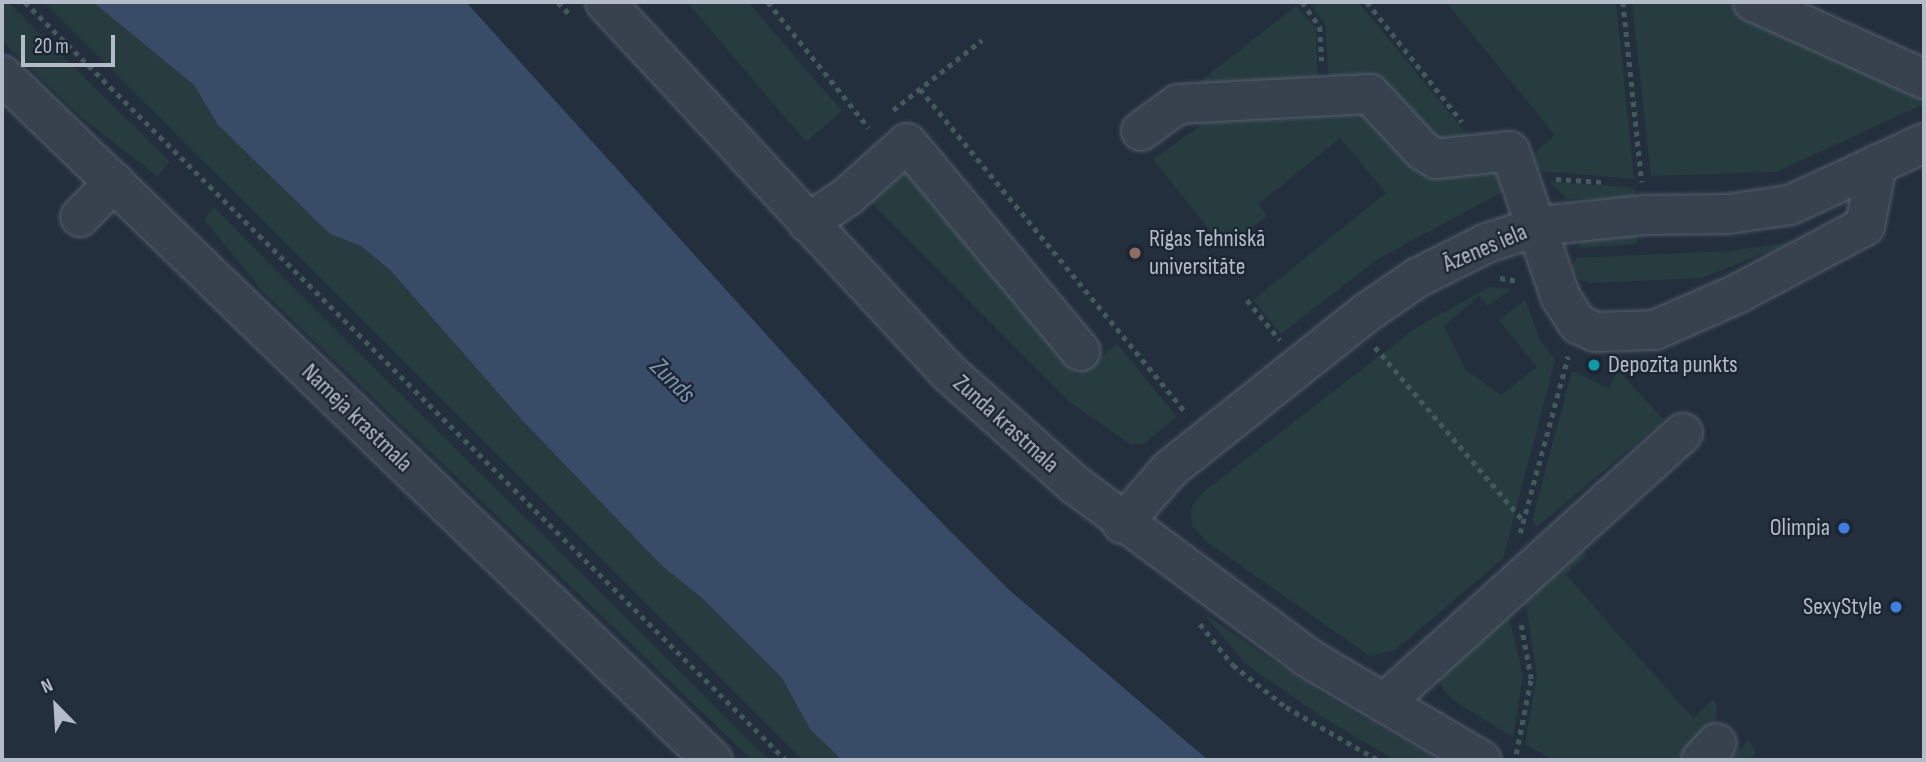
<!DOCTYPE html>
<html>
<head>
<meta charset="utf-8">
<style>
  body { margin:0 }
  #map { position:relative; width:1926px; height:762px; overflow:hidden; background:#242f3e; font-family:"Sofia Sans Condensed",sans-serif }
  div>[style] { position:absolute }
  .green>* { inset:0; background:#263c3f }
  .water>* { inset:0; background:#394c67 }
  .path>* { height:4.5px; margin-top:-2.25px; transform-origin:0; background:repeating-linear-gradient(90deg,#44595c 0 5px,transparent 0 10px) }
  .roads { filter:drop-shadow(0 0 2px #565f6c) drop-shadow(0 0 2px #565f6c) }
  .minor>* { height:38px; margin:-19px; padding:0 19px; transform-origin:19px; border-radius:19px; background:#38414e }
  .dots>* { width:19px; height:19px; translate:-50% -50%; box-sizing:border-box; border:4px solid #1d2633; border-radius:50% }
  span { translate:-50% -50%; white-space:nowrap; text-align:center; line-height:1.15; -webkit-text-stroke:5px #1d2633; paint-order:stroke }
  .poi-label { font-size:24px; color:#b4bcc9 }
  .left { translate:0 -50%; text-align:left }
  .right { translate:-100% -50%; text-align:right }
  .street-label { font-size:24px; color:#b4bcc9 }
  .water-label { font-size:26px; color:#7c92b1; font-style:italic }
  .frame { position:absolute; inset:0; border:4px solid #b4bcc9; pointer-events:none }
  .north { position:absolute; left:21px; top:671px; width:70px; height:70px; -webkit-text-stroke:5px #1d2633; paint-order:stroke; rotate:336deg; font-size:19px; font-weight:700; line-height:28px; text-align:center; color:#b4bcc9 }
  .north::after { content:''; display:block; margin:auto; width:24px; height:32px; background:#b4bcc9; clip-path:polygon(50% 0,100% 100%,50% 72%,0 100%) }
  .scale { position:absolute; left:21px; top:35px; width:94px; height:32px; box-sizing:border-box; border:4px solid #b4bcc9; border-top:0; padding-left:9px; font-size:21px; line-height:24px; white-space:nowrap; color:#b4bcc9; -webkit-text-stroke:5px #1d2633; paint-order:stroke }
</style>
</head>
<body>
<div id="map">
  <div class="green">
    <i style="clip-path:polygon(2px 2px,8px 2px,170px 162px,157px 176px,82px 118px,2px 41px)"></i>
    <i style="clip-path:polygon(44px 2px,93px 2px,194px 85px,218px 125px,330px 234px,361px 246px,391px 271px,520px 418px,661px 565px,702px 598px,782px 678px,810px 728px,842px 760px,803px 760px)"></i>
    <i style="clip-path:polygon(687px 2px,748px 2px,842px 111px,806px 142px)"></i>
    <i style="clip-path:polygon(1309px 2px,1358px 2px,1470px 138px,1442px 141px,1329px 84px,1325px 23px)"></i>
    <i style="clip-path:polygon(1446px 2px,1616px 2px,1634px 179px,1541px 171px,1532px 155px,1555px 135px)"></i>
    <i style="clip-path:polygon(1632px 2px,1725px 2px,1924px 93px,1924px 104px,1776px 172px,1651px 176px)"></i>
    <i style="clip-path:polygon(1296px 6px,1316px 28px,1318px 85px,1203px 90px,1198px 83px)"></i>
    <i style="clip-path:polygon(1370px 107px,1492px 166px,1508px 189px,1376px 260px,1281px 334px,1253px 300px,1386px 193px,1340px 138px,1259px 204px,1267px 216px,1224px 248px,1153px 159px,1216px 115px)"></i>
    <i style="clip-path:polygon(908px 173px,1077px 376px,1117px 344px,1177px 417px,1143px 444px,1130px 444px,1070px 402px,867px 198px,897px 174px)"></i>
    <i style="clip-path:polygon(1549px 182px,1630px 187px,1636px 191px,1634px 196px,1620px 198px,1568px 199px)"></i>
    <i style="clip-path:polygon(214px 207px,296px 290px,769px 760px,752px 760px,263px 292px,204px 219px)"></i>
    <i style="clip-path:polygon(1637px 235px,1637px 244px,1579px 248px,1584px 239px)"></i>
    <i style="clip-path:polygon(1792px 242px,1702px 278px,1589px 283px,1580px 280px,1573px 267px,1576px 258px,1729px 251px)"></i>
    <i style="clip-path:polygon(1489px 287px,1512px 289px,1487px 306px,1479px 296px,1444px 326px,1466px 370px,1501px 395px,1537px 367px,1499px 320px,1525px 300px,1540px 340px,1555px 360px,1503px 559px,1395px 650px,1370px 656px,1207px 542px,1192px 526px,1191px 508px,1203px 492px,1417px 327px)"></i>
    <i style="clip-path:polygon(1618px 370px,1664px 420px,1537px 527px,1532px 520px,1572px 371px,1609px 389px)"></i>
    <i style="clip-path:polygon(1583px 552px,1586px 556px,1566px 574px,1616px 632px,1693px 718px,1713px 700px,1717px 705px,1715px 721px,1676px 760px,1554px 760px,1525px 744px,1537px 675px,1524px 593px)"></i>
    <i style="clip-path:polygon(1507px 609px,1523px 676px,1513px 737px,1457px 703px,1444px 691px,1441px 680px,1447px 664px)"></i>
    <i style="clip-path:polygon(1204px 614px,1323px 694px,1438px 760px,1395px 760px,1322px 717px,1246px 664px)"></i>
    <i style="clip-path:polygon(1749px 740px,1756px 753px,1749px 760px,1729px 760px)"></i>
  </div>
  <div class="water">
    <i style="clip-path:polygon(93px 2px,466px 2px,868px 447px,951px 532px,1007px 588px,1208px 760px,842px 760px,810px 729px,782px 678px,702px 598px,661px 565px,520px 418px,391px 271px,361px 246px,330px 234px,218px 125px,194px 85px)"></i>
  </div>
  <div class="path">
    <i style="left:25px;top:2px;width:1074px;rotate:44.89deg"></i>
    <i style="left:558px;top:2px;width:19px;rotate:47deg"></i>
    <i style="left:768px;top:2px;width:161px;rotate:51.3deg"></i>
    <i style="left:1302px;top:2px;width:31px;rotate:54deg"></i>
    <i style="left:1320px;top:27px;width:34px;rotate:87deg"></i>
    <i style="left:1367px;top:2px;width:153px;rotate:51.6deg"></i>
    <i style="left:1623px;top:2px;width:181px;rotate:84deg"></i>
    <i style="left:920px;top:89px;width:419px;rotate:50.6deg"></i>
    <i style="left:893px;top:110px;width:113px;rotate:-38.2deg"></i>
    <i style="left:1556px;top:179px;width:47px;rotate:3.7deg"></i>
    <i style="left:1500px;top:278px;width:19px;rotate:9deg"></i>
    <i style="left:1247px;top:300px;width:52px;rotate:50.5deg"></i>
    <i style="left:1375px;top:347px;width:226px;rotate:49.5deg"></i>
    <i style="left:1520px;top:533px;width:183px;rotate:-74.8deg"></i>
    <i style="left:1200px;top:624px;width:53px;rotate:51.2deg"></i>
    <i style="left:1233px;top:665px;width:68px;rotate:38.4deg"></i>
    <i style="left:1286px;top:707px;width:106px;rotate:29.9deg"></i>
    <i style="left:1516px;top:754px;width:76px;rotate:-78.7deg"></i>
    <i style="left:1531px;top:679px;width:55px;rotate:-100.5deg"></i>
  </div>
  <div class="roads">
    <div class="minor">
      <i style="left:605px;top:2px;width:505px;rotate:47.17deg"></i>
      <i style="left:948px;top:372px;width:169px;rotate:41.6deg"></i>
      <i style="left:1074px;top:484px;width:292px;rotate:36.6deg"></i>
      <i style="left:1308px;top:658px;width:201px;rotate:30.5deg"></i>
      <i style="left:1753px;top:2px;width:188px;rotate:24.2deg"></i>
      <i style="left:2px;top:75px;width:987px;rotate:43.97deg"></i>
      <i style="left:1141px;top:131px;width:46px;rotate:-36.1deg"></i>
      <i style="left:1178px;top:104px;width:192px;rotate:-3deg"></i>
      <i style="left:1370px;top:94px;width:78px;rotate:47.1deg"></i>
      <i style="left:1423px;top:151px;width:15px;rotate:32deg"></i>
      <i style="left:1436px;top:159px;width:74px;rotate:-6.2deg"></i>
      <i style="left:1510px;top:151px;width:156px;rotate:70.9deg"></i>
      <i style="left:1561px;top:298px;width:31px;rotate:57deg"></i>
      <i style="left:1578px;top:324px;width:19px;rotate:25deg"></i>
      <i style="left:1595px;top:332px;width:60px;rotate:-1.9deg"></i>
      <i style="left:1655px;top:330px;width:90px;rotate:-23.7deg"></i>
      <i style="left:1737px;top:294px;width:145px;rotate:-28deg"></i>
      <i style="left:1865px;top:226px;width:63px;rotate:-79deg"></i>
      <i style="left:80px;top:217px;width:49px;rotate:-45.8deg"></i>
      <i style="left:808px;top:223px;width:48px;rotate:-34deg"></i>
      <i style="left:848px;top:196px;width:79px;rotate:-41.9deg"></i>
      <i style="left:907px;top:143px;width:271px;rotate:50.2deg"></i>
      <i style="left:1122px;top:524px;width:73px;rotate:-48.9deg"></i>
      <i style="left:1170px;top:469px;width:251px;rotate:-38.5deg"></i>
      <i style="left:1366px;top:313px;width:62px;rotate:-34.5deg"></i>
      <i style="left:1417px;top:278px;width:78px;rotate:-26.6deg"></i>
      <i style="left:1487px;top:243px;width:55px;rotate:-18.1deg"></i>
      <i style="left:1539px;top:226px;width:105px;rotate:-6deg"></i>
      <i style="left:1643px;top:215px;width:85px;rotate:-0.7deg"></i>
      <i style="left:1728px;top:214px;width:63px;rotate:-8.3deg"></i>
      <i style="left:1790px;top:205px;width:148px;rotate:-24.8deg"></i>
      <i style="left:1384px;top:703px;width:403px;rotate:-42.1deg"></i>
      <i style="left:1701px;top:760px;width:23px;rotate:-47deg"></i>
    </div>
  </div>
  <div class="dots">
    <i style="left:1135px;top:253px;background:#8d6e63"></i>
    <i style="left:1594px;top:365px;background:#0f9aa8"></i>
    <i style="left:1844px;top:528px;background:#3f7fe0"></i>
    <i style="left:1896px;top:607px;background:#3f7fe0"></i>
  </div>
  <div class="poi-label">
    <span class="left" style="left:1149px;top:253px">Rīgas Tehniskā<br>universitāte</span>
    <span class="left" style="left:1608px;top:365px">Depozīta punkts</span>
    <span class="right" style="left:1830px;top:528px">Olimpia</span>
    <span class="right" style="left:1882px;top:607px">SexyStyle</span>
  </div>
  <div class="street-label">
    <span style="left:1485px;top:248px;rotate:-23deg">Āzenes iela</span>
    <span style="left:357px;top:418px;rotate:44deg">Nameja krastmala</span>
    <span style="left:1006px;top:424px;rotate:42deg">Zunda krastmala</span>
  </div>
  <div class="water-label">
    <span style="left:672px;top:381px;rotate:45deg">Zunds</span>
  </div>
  <div class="frame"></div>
  <div class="north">N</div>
  <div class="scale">20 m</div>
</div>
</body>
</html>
